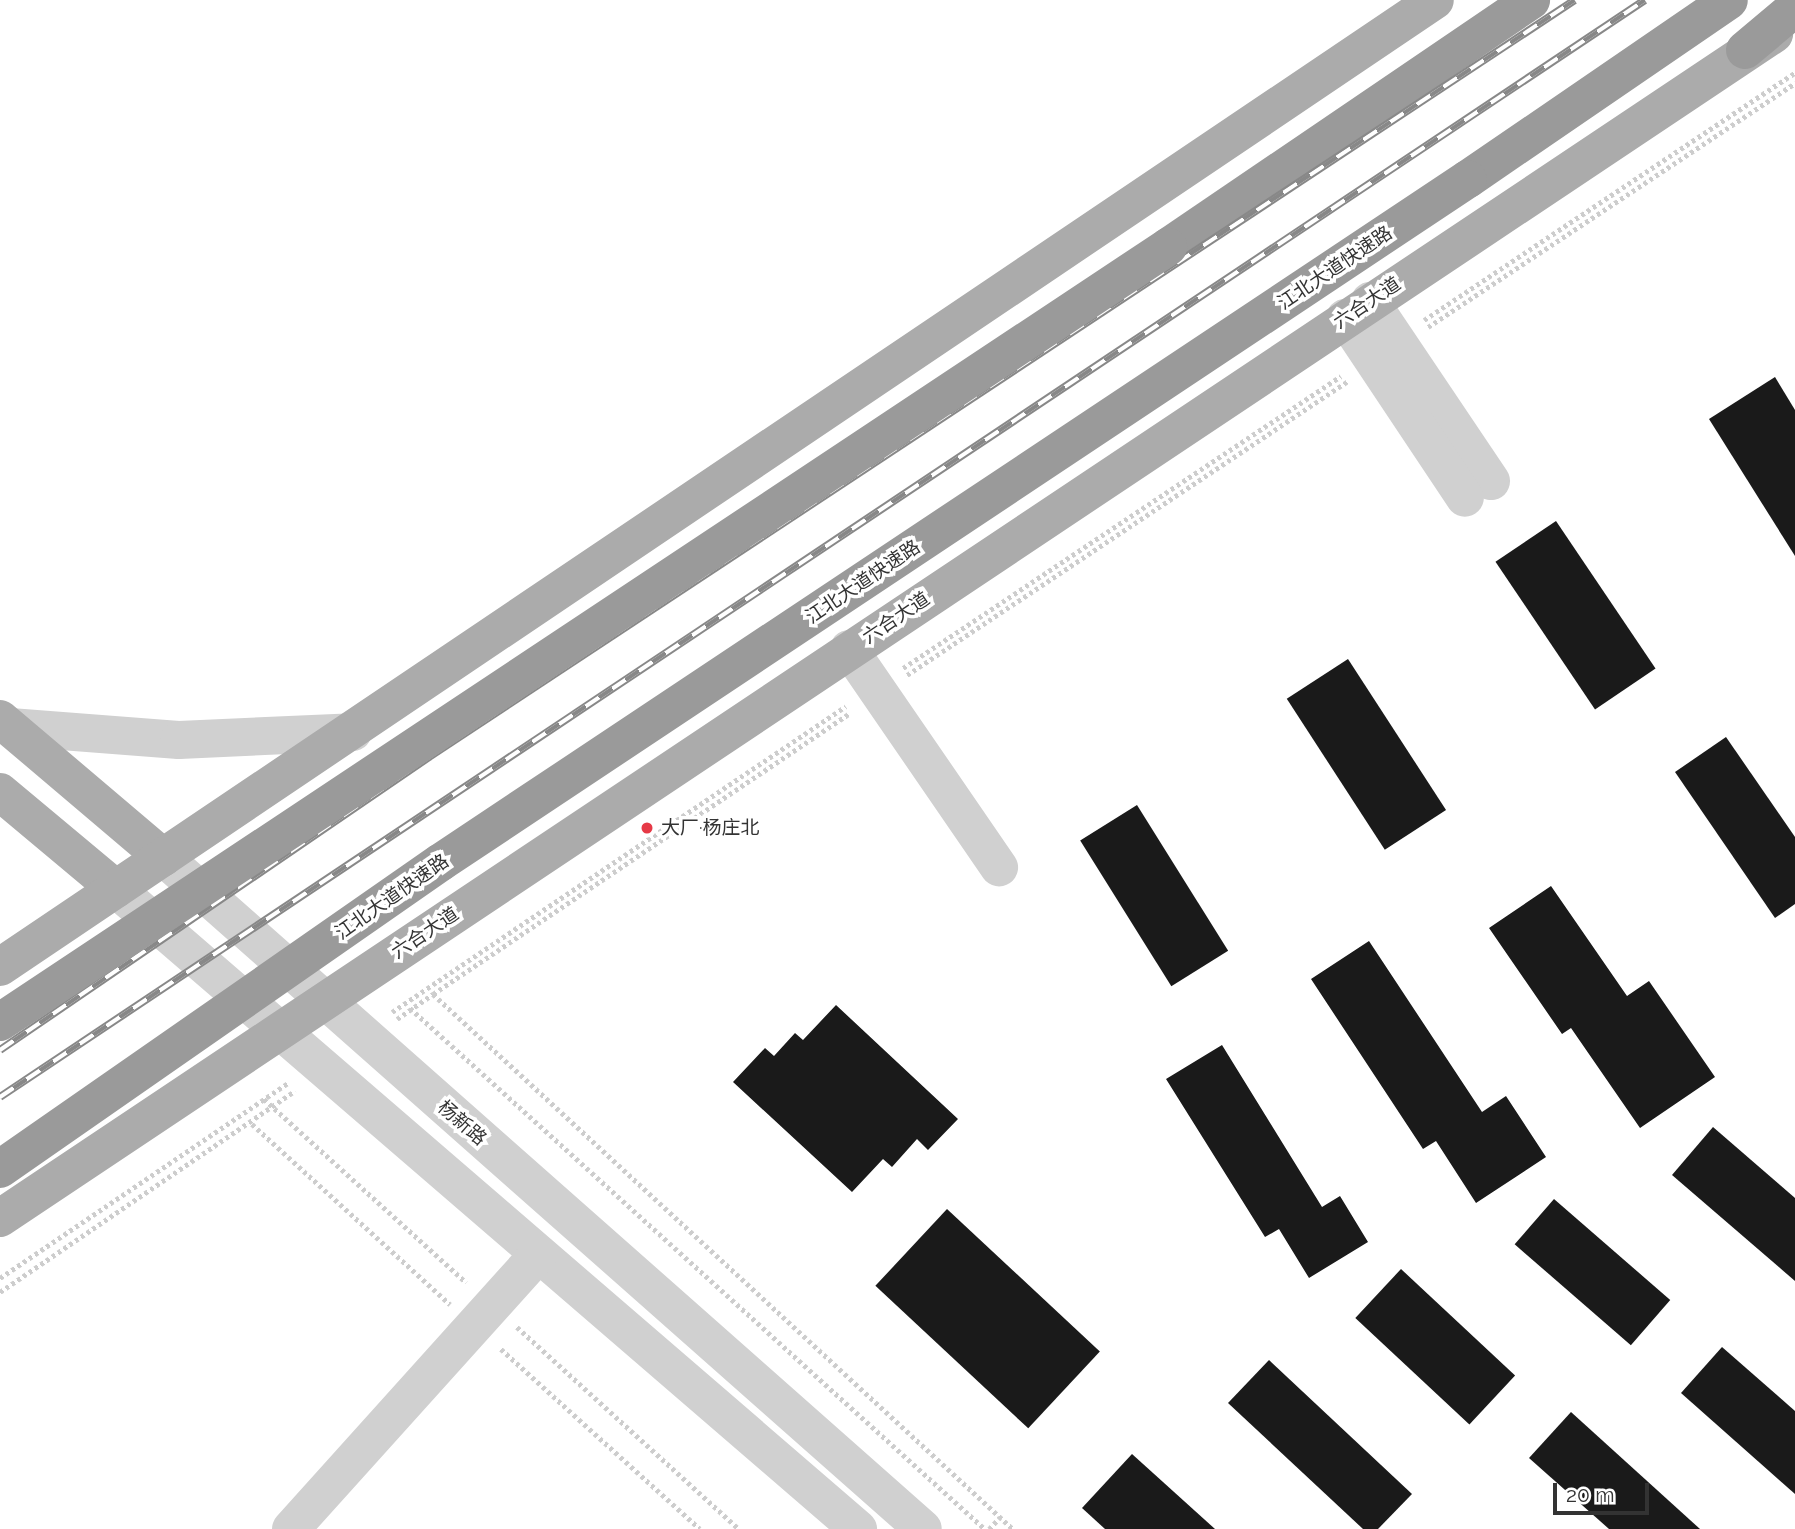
<!DOCTYPE html>
<html>
<head>
<meta charset="utf-8">
<style>
  body { margin:0 }
  #map { position:relative; width:1795px; height:1529px; overflow:hidden; background:#fff; font-family:Raleway,"Noto Sans SC",sans-serif }
  div>[style] { position:absolute }
  .building>* { inset:0; background:#1a1a1a; transform-origin:0 0 }
  .path>* { height:4.5px; margin-top:-2.25px; transform-origin:0; background:repeating-linear-gradient(90deg,#cdcdcd 0 3.5px,transparent 0 7px) }
  .minor>* { height:38px; margin:-19px; padding:0 19px; transform-origin:19px; border-radius:19px; background:#d0d0d0 }
  .major>* { height:38px; margin:-19px; padding:0 19px; transform-origin:19px; border-radius:19px; background:#ababab }
  .highway>* { height:38px; margin:-19px; padding:0 19px; transform-origin:19px; border-radius:19px; background:#9a9a9a }
  .rail>* { height:8px; margin-top:-4px; transform-origin:0; background:repeating-linear-gradient(90deg,#fff 0 16px,#888 0 32px); box-sizing:border-box; border-block:2px solid #888 }
  .highway-bridge>* { height:38px; margin:-19px; padding:0 19px; transform-origin:19px; border-radius:19px; background:#9a9a9a }
  .dots>* { width:19px; height:19px; translate:-50% -50%; box-sizing:border-box; border:4px solid #fff; border-radius:50% }
  span { translate:-50% -50%; white-space:nowrap; text-align:center; line-height:1.15; -webkit-text-stroke:7px #fff; paint-order:stroke }
  .street-label { font-size:19px; color:#333 }
  .poi-label { font-size:19px; color:#333 }
  .left { translate:0 -50%; text-align:left }
  .scale { position:absolute; left:1553px; top:1483px; width:96px; height:32px; box-sizing:border-box; border:4px solid #333; border-top:0; padding-left:9px; font-size:21px; line-height:24px; white-space:nowrap; color:#333; -webkit-text-stroke:5px #fff; paint-order:stroke }
</style>
</head>
<body>
<div id="map">
  <div class="building">
    <i style="clip-path:polygon(1775px 377px,1795px 410px,1795px 556px,1709px 419px)"></i>
    <i style="left:1556px;top:521px;width:178px;height:73px;rotate:56deg"></i>
    <i style="left:1348px;top:659px;width:180px;height:73px;rotate:57deg"></i>
    <i style="clip-path:polygon(1726px 737px,1795px 837px,1795px 904px,1775px 918px,1675px 772px)"></i>
    <i style="left:1137px;top:805px;width:172px;height:67px;rotate:58deg"></i>
    <i style="clip-path:polygon(1551px 886px,1627px 996px,1649px 981px,1715px 1077px,1640px 1128px,1571px 1028px,1562px 1034px,1489px 928px)"></i>
    <i style="clip-path:polygon(1369px 941px,1482px 1112px,1506px 1096px,1546px 1157px,1476px 1203px,1436px 1141px,1423px 1149px,1311px 979px)"></i>
    <i style="clip-path:polygon(836px 1005px,958px 1119px,928px 1150px,917px 1139px,892px 1167px,883px 1159px,852px 1192px,733px 1082px,765px 1048px,774px 1056px,795px 1033px,803px 1040px)"></i>
    <i style="clip-path:polygon(1222px 1045px,1322px 1207px,1340px 1196px,1368px 1242px,1309px 1278px,1279px 1229px,1265px 1237px,1166px 1079px)"></i>
    <i style="clip-path:polygon(1713px 1127px,1795px 1198px,1795px 1281px,1672px 1175px)"></i>
    <i style="left:1554px;top:1199px;width:154px;height:60px;rotate:41deg"></i>
    <i style="left:947px;top:1209px;width:209px;height:105px;rotate:43deg"></i>
    <i style="left:1401px;top:1269px;width:156px;height:67px;rotate:43deg"></i>
    <i style="clip-path:polygon(1722px 1347px,1795px 1411px,1795px 1494px,1681px 1393px)"></i>
    <i style="clip-path:polygon(1269px 1360px,1412px 1494px,1378px 1529px,1363px 1529px,1228px 1403px)"></i>
    <i style="clip-path:polygon(1571px 1412px,1700px 1529px,1609px 1529px,1529px 1458px)"></i>
    <i style="clip-path:polygon(1132px 1454px,1215px 1529px,1105px 1529px,1082px 1508px)"></i>
  </div>
  <div class="path">
    <i style="left:1424px;top:320px;width:446px;rotate:-33.7deg"></i>
    <i style="left:1428px;top:327px;width:441px;rotate:-33.6deg"></i>
    <i style="left:903px;top:668px;width:526px;rotate:-33.69deg"></i>
    <i style="left:907px;top:675px;width:530px;rotate:-33.69deg"></i>
    <i style="left:433px;top:994px;width:503px;rotate:-33.97deg"></i>
    <i style="left:410px;top:1008px;width:776px;rotate:42.18deg"></i>
    <i style="left:392px;top:1012px;width:547px;rotate:-33.98deg"></i>
    <i style="left:397px;top:1019px;width:44px;rotate:-34.8deg"></i>
    <i style="left:433px;top:994px;width:789px;rotate:42.69deg"></i>
    <i style="left:264px;top:1099px;width:273px;rotate:42.2deg"></i>
    <i style="left:252px;top:1124px;width:268px;rotate:42.3deg"></i>
    <i style="left:0;top:1278px;width:349px;rotate:-34.1deg"></i>
    <i style="left:0;top:1292px;width:357px;rotate:-34.3deg"></i>
    <i style="left:517px;top:1327px;width:300px;rotate:42.3deg"></i>
    <i style="left:501px;top:1349px;width:268px;rotate:42.1deg"></i>
    <i style="left:989px;top:1529px;width:16px;rotate:-47deg"></i>
  </div>
  <div class="minor">
    <i style="left:1370px;top:301px;width:217px;rotate:56.1deg"></i>
    <i style="left:1345px;top:318px;width:216px;rotate:56.3deg"></i>
    <i style="left:849px;top:649px;width:265px;rotate:55.5deg"></i>
    <i style="left:10px;top:727px;width:169px;rotate:4.4deg"></i>
    <i style="left:179px;top:740px;width:174px;rotate:-2.6deg"></i>
    <i style="left:163px;top:857px;width:1014px;rotate:41.48deg"></i>
    <i style="left:116px;top:889px;width:980px;rotate:40.78deg"></i>
    <i style="left:291px;top:1529px;width:370px;rotate:-48deg"></i>
  </div>
  <div class="major">
    <i style="left:0;top:719px;width:214px;rotate:40.3deg"></i>
    <i style="left:0;top:792px;width:151px;rotate:39.9deg"></i>
    <i style="left:0;top:967px;width:1730px;rotate:-33.97deg"></i>
    <i style="left:0;top:1218px;width:2133px;rotate:-33.72deg"></i>
  </div>
  <div class="highway">
    <i style="left:1745px;top:50px;width:65px;rotate:-40deg"></i>
    <i style="left:1468px;top:179px;width:316px;rotate:-34.4deg"></i>
    <i style="left:1168px;top:247px;width:439px;rotate:-34.2deg"></i>
  </div>
  <div class="rail">
    <i style="left:0;top:1050px;width:520px;rotate:-34.33deg"></i>
    <i style="left:429px;top:757px;width:1373px;rotate:-33.45deg"></i>
    <i style="left:0;top:1097px;width:1977px;rotate:-33.7deg"></i>
  </div>
  <div class="highway-bridge">
    <i style="left:0;top:1022px;width:1402px;rotate:-33.57deg"></i>
    <i style="left:0;top:1169px;width:537px;rotate:-34.84deg"></i>
    <i style="left:441px;top:862px;width:1233px;rotate:-33.63deg"></i>
  </div>
  <div class="dots">
    <i style="left:647px;top:828px;background:#e63946"></i>
  </div>
  <div class="street-label">
    <span style="left:1335px;top:268px;rotate:-34deg">江北大道快速路</span>
    <span style="left:1367px;top:303px;rotate:-34deg">六合大道</span>
    <span style="left:863px;top:582px;rotate:-34deg">江北大道快速路</span>
    <span style="left:896px;top:618px;rotate:-34deg">六合大道</span>
    <span style="left:392px;top:897px;rotate:-35deg">江北大道快速路</span>
    <span style="left:425px;top:933px;rotate:-34deg">六合大道</span>
    <span style="left:462px;top:1123px;rotate:41deg">杨新路</span>
  </div>
  <div class="poi-label">
    <span class="left" style="left:661px;top:828px">大厂·杨庄北</span>
  </div>
  <div class="scale">20 m</div>
</div>
</body>
</html>
